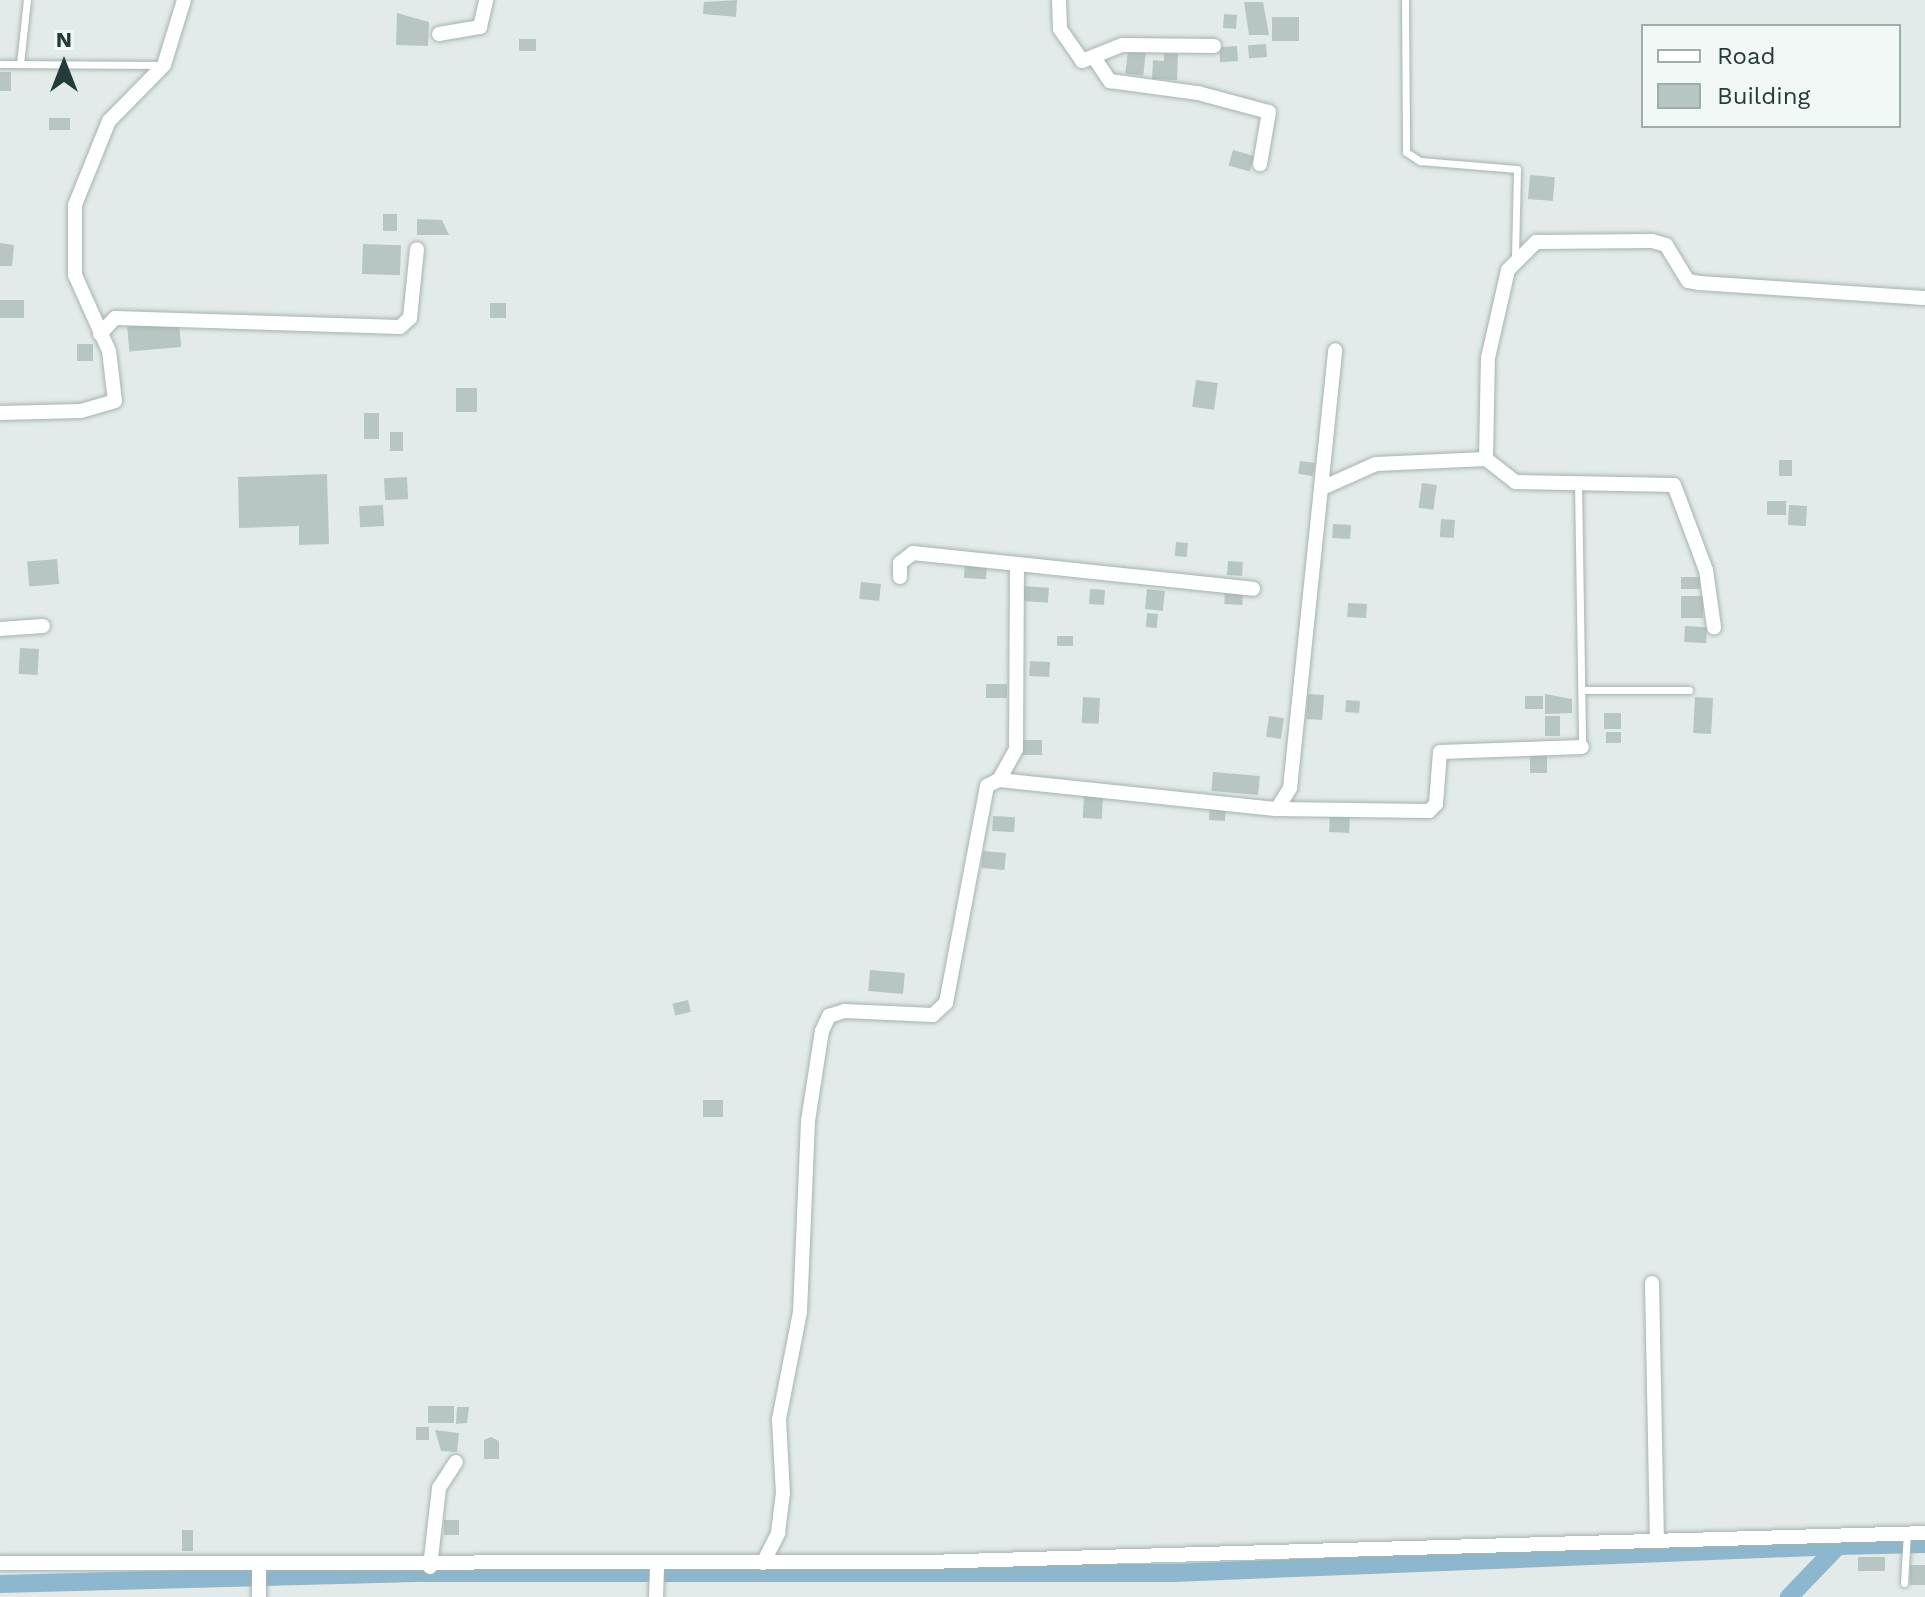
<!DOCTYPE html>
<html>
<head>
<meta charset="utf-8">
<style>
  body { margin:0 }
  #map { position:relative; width:1925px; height:1597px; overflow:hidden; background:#e2ebe9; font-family:"Work Sans",sans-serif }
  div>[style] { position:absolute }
  .canal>* { height:18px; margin:-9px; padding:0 9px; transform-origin:9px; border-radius:9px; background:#8cb7ce }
  .building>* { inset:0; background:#b7c6c3; transform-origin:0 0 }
  .roads { filter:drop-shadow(0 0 2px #a5b3b1) drop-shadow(0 0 2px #a5b3b1) }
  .lane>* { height:7px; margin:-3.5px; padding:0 3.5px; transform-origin:3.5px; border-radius:3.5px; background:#fff }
  .street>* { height:14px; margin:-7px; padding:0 7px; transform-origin:7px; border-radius:7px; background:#fff }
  span { translate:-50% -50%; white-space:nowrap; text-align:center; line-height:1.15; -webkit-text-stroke:6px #f2f8f6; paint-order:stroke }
  .legend { position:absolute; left:1641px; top:24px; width:260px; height:104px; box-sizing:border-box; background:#f2f8f6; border:2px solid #9fadab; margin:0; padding:10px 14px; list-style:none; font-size:24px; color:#233c3a }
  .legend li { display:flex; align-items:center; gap:16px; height:40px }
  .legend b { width:40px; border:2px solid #9fadab }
  .north { position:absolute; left:24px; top:24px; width:80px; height:80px; -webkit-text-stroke:6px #f2f8f6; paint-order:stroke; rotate:0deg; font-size:22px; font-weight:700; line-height:32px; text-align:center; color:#233c3a }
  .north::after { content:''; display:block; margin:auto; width:28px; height:36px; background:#233c3a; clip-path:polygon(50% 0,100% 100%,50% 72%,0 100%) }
</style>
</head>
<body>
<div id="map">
  <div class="canal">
    <i style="left:1838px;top:1546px;width:87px;rotate:-1.3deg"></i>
    <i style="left:0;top:1584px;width:426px;rotate:-1.5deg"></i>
    <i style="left:426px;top:1573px;width:748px"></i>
    <i style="left:1174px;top:1573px;width:665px;rotate:-2.33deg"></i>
    <i style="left:1838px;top:1546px;width:71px;rotate:133.9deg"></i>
  </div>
  <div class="building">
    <i style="clip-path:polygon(737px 0,736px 17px,703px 14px,704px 2px)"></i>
    <i style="clip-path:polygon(1244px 2px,1263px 2px,1269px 35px,1249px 35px)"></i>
    <i style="clip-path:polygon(397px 13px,429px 22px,428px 46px,396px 45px)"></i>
    <i style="left:1224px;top:14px;width:13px;height:14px;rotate:4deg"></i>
    <i style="left:1272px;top:17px;width:27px;height:24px"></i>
    <i style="left:519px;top:39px;width:17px;height:12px"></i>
    <i style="left:1266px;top:44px;width:13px;height:18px;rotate:86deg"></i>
    <i style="left:1237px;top:46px;width:15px;height:18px;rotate:86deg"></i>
    <i style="left:1128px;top:49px;width:18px;height:25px;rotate:6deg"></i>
    <i style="clip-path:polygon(1164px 53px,1178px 54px,1177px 80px,1152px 79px,1153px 60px,1164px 61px)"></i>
    <i style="left:0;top:72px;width:11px;height:19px"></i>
    <i style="left:70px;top:118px;width:12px;height:21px;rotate:90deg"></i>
    <i style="left:1233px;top:150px;width:22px;height:16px;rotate:16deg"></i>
    <i style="left:1530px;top:175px;width:25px;height:24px;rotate:5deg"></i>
    <i style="left:383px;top:214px;width:14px;height:17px"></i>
    <i style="clip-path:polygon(417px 219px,442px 220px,449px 235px,417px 235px)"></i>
    <i style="clip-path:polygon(0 243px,14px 245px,12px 266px,0 266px)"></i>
    <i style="left:363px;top:244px;width:38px;height:30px;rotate:2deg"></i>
    <i style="left:0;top:300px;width:24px;height:18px"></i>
    <i style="left:490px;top:303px;width:16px;height:15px"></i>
    <i style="left:179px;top:322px;width:25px;height:52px;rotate:85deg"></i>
    <i style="left:77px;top:344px;width:16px;height:17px"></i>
    <i style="left:1196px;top:380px;width:22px;height:27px;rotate:8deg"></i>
    <i style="left:456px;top:388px;width:21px;height:24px"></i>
    <i style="left:364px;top:413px;width:15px;height:26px"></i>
    <i style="left:390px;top:432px;width:13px;height:19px"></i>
    <i style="left:1779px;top:460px;width:13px;height:16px"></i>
    <i style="left:1300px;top:461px;width:15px;height:13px;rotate:8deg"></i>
    <i style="clip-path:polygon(327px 474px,329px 544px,299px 545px,299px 526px,239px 528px,238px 477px)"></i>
    <i style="left:407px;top:477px;width:22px;height:23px;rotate:87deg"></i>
    <i style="left:1422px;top:483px;width:15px;height:25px;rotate:8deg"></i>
    <i style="left:1767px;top:501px;width:19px;height:14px"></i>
    <i style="left:383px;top:505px;width:21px;height:24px;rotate:87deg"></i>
    <i style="left:1789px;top:505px;width:18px;height:20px;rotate:3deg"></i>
    <i style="left:1441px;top:519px;width:14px;height:18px;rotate:4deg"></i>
    <i style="left:1333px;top:524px;width:18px;height:14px;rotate:3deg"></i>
    <i style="left:1176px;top:542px;width:12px;height:14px;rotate:5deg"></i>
    <i style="left:57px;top:559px;width:25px;height:30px;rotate:85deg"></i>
    <i style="left:965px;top:559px;width:22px;height:19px;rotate:3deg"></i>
    <i style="left:1228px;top:561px;width:15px;height:14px;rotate:4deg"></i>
    <i style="left:1681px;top:577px;width:19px;height:12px"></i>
    <i style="left:861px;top:582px;width:20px;height:17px;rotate:6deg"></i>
    <i style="left:1023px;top:586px;width:26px;height:15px;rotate:4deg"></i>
    <i style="left:1090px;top:589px;width:15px;height:15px;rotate:4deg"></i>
    <i style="left:1147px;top:589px;width:18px;height:20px;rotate:6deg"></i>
    <i style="left:1225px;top:590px;width:18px;height:14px;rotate:3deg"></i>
    <i style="left:1681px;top:596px;width:22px;height:22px"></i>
    <i style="left:1348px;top:603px;width:19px;height:14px;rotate:3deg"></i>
    <i style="left:1147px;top:613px;width:11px;height:14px;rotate:5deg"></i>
    <i style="left:1685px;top:626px;width:22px;height:16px;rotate:3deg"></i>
    <i style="left:1057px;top:636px;width:16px;height:10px"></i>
    <i style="left:20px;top:648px;width:19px;height:26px;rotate:3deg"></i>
    <i style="left:1030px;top:661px;width:20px;height:15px;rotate:3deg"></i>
    <i style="left:986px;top:684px;width:21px;height:14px"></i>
    <i style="left:1308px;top:694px;width:16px;height:25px;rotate:4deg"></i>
    <i style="clip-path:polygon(1545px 694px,1572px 699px,1572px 713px,1545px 714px)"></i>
    <i style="left:1543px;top:696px;width:13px;height:18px;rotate:90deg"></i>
    <i style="left:1083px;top:697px;width:17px;height:26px;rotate:3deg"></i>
    <i style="left:1695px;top:697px;width:18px;height:36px;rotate:3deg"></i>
    <i style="left:1346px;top:700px;width:14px;height:12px;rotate:4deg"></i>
    <i style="left:1621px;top:713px;width:16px;height:17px;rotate:90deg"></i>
    <i style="left:1269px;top:716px;width:15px;height:21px;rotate:8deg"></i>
    <i style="left:1545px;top:716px;width:15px;height:20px"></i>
    <i style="left:1606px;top:732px;width:15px;height:11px"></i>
    <i style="left:1022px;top:740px;width:20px;height:15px"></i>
    <i style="left:1530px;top:755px;width:17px;height:18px"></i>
    <i style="left:1213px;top:772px;width:47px;height:19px;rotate:5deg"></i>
    <i style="left:1084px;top:795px;width:19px;height:23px;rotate:3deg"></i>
    <i style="left:1210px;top:805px;width:16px;height:15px;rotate:4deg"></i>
    <i style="left:1330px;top:815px;width:20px;height:17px;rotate:3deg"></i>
    <i style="left:993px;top:816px;width:22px;height:15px;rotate:3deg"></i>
    <i style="left:983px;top:851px;width:23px;height:17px;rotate:5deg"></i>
    <i style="left:870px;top:970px;width:35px;height:21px;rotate:5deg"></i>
    <i style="left:688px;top:1000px;width:12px;height:16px;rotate:76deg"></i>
    <i style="left:703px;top:1100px;width:20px;height:17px"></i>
    <i style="left:428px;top:1406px;width:26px;height:17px"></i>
    <i style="clip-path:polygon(457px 1407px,469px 1407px,467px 1423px,456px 1424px)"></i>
    <i style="left:416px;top:1427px;width:13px;height:13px"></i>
    <i style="clip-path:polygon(435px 1430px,459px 1433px,457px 1452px,441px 1451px)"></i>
    <i style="clip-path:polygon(491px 1437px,499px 1441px,499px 1459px,484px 1459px,484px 1440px)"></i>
    <i style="left:444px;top:1520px;width:15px;height:15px"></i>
    <i style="left:193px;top:1530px;width:21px;height:11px;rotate:90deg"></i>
    <i style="left:1858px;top:1557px;width:27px;height:14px"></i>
    <i style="left:1910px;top:1565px;width:15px;height:20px"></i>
  </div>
  <div class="roads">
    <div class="lane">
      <i style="left:1405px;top:0;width:152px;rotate:89.6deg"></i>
      <i style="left:1406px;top:152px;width:17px;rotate:33deg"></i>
      <i style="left:1420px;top:161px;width:97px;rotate:4.7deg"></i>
      <i style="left:1517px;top:169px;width:87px;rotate:91.3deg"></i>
      <i style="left:0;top:64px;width:161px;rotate:0.4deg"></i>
      <i style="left:20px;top:64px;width:64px;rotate:-83.8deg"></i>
      <i style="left:1578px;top:482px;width:265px;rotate:89.1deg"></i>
      <i style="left:1582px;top:690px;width:107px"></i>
      <i style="left:1904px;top:1583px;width:50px;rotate:-86.6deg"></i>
    </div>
    <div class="street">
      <i style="left:1059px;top:0;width:29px;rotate:88deg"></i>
      <i style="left:1060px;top:29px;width:39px;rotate:55deg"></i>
      <i style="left:1082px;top:61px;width:43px;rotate:-21.8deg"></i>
      <i style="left:1122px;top:45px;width:92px;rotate:0.6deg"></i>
      <i style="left:439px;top:34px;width:42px;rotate:-9.7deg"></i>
      <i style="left:480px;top:27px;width:28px;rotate:-77deg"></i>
      <i style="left:1095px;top:59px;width:27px;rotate:56deg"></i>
      <i style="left:1110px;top:81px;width:89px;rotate:7.8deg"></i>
      <i style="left:1198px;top:93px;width:73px;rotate:15deg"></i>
      <i style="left:1269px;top:112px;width:53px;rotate:99.8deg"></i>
      <i style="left:100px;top:334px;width:22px;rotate:-47deg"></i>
      <i style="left:115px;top:318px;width:285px;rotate:1.8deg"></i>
      <i style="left:400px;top:327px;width:13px;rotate:-42deg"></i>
      <i style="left:410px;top:318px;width:69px;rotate:-84.2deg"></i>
      <i style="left:0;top:413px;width:81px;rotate:-1.4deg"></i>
      <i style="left:81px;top:411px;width:35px;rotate:-16deg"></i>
      <i style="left:115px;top:401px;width:50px;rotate:-96.8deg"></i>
      <i style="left:109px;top:351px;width:83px;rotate:-114.1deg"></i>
      <i style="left:75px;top:275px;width:70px;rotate:-90deg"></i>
      <i style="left:75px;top:205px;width:91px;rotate:-68deg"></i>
      <i style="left:109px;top:121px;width:78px;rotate:-45.5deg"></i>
      <i style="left:164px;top:65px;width:68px;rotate:-72.9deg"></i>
      <i style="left:1486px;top:459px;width:101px;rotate:-88.9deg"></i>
      <i style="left:1488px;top:358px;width:90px;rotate:-77.2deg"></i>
      <i style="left:1508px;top:270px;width:40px;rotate:-45deg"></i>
      <i style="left:1536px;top:242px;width:116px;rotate:-0.5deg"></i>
      <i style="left:1652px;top:241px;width:15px;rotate:16deg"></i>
      <i style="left:1666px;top:245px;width:42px;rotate:58.6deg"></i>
      <i style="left:1688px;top:281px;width:11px;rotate:10deg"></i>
      <i style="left:1699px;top:283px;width:226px;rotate:3.8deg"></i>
      <i style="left:1322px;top:488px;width:59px;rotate:-24deg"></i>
      <i style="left:1376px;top:464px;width:110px;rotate:-2.6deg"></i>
      <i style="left:1486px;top:459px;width:37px;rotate:38deg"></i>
      <i style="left:1515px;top:482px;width:159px;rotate:1.1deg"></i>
      <i style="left:1674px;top:485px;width:91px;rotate:69.4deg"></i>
      <i style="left:1706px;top:570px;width:58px;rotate:82deg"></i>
      <i style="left:900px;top:577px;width:14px;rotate:-90deg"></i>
      <i style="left:900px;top:563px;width:16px;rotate:-38deg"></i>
      <i style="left:913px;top:553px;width:342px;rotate:6deg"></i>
      <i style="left:0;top:629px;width:43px;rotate:-4deg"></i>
      <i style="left:999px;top:780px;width:35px;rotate:-61deg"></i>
      <i style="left:1016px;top:749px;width:185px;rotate:-89.7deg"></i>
      <i style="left:1277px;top:809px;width:25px;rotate:-58deg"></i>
      <i style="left:1290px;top:788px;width:440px;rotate:-84.1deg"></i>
      <i style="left:1652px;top:1283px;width:257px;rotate:88.9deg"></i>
      <i style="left:0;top:1563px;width:927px;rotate:-0.06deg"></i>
      <i style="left:927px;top:1562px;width:998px;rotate:-1.66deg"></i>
      <i style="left:763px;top:1563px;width:34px;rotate:-63deg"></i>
      <i style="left:778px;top:1533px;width:39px;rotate:-83deg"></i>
      <i style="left:783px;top:1494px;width:75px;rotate:-93.1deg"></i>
      <i style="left:779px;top:1419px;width:109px;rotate:-78.9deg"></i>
      <i style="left:800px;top:1312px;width:191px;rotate:-87.6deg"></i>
      <i style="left:808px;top:1121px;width:91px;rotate:-81.2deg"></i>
      <i style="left:822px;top:1031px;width:17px;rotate:-65deg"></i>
      <i style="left:829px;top:1016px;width:16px;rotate:-18deg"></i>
      <i style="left:844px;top:1011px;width:89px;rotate:2.6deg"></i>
      <i style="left:933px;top:1015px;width:18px;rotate:-43deg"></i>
      <i style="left:946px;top:1003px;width:221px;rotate:-79.3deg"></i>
      <i style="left:987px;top:786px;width:13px;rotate:-27deg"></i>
      <i style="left:999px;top:780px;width:280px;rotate:6deg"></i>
      <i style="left:1277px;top:809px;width:152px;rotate:0.8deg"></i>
      <i style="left:1429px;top:811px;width:10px;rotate:-45deg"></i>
      <i style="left:1436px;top:804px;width:52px;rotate:-85.6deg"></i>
      <i style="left:1440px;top:752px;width:142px;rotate:-2deg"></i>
      <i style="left:430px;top:1567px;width:80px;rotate:-83.5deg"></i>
      <i style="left:439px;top:1488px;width:31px;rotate:-57deg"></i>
      <i style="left:259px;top:1597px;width:30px;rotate:-90deg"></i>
      <i style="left:656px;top:1597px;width:33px;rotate:-88deg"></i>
    </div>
  </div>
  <ul class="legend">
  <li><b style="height:10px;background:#fff"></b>Road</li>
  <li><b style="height:22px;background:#b7c6c3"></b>Building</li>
  </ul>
  <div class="north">N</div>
</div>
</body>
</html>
